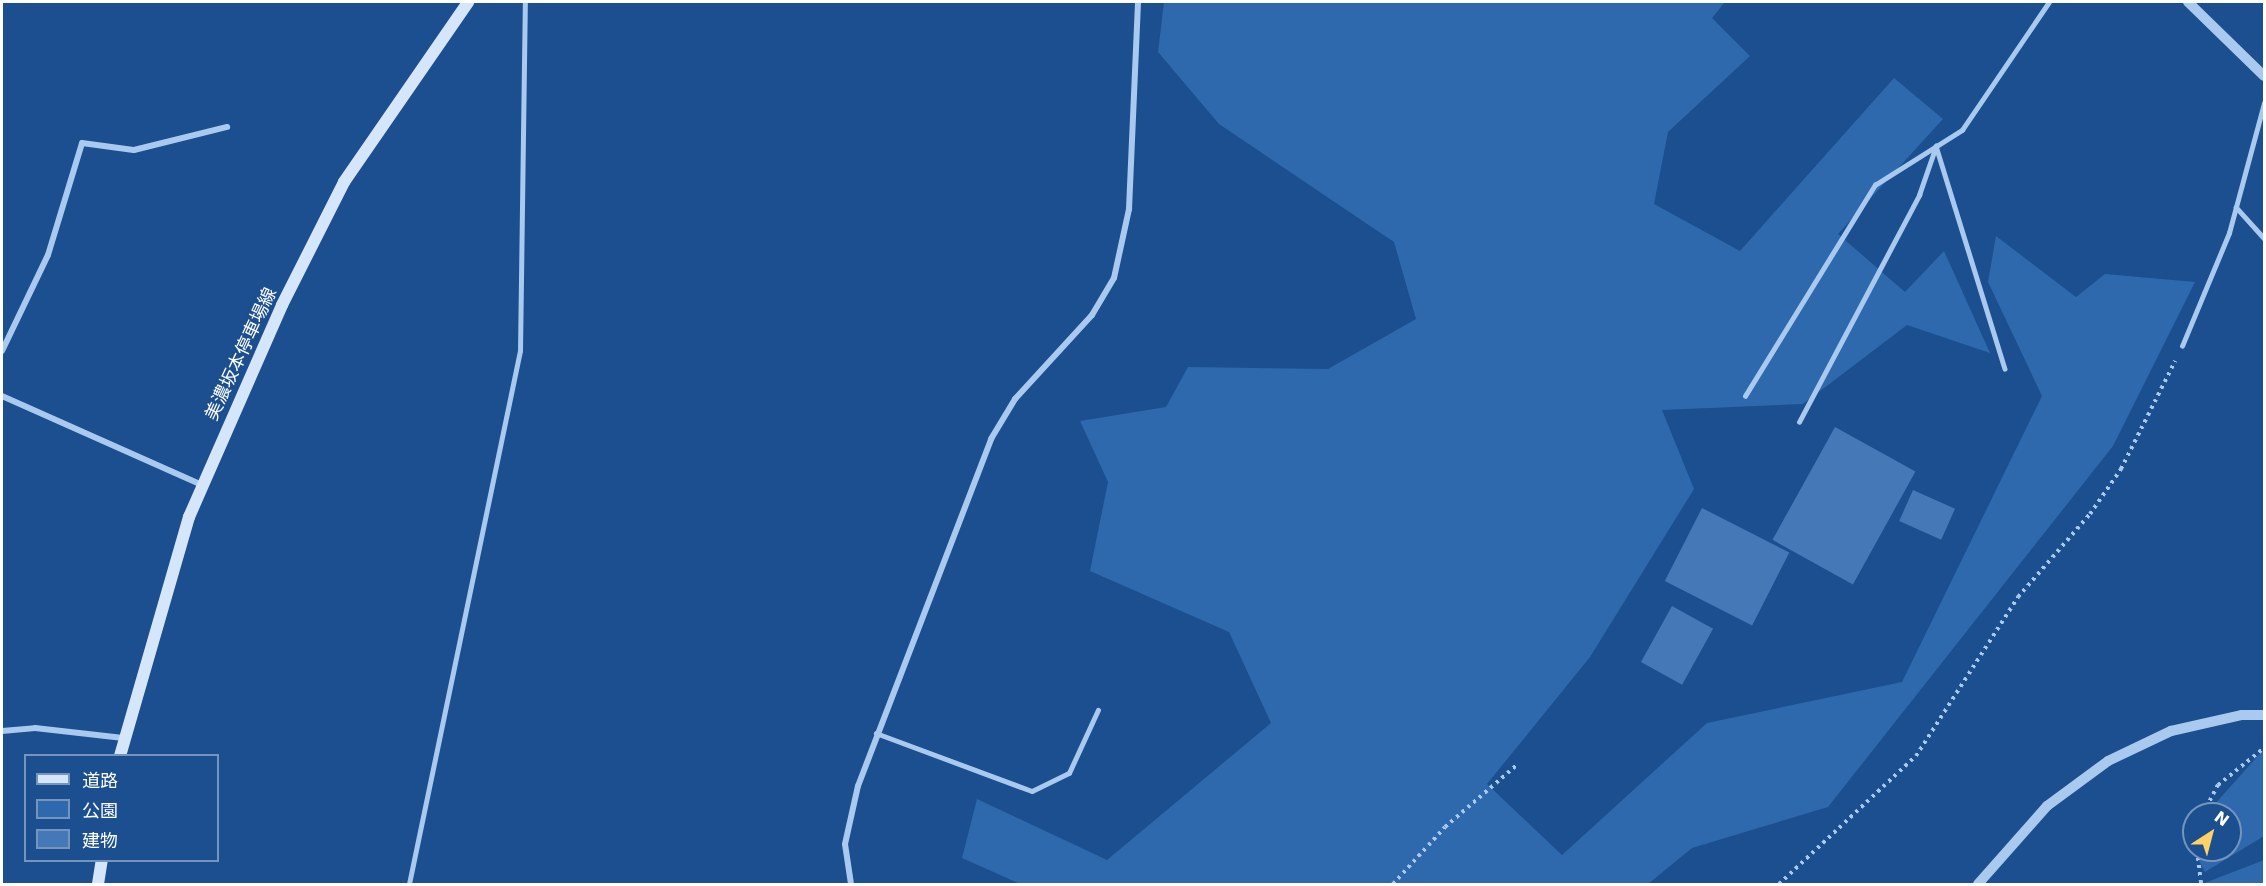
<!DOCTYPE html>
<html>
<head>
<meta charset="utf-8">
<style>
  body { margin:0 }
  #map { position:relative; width:2266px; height:886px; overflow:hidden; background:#1b4f8f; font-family:"DejaVu Sans","Noto Sans JP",sans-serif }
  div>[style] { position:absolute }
  .green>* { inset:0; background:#2e69ad }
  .building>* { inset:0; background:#4478b7; transform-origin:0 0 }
  .path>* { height:4px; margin-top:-2px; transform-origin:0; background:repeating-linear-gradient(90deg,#a9c9ee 0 3px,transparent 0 7.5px) }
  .service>* { height:4.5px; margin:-2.25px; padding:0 2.25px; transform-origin:2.25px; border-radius:2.25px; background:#a9c9ee }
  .minor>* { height:6px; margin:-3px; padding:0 3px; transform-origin:3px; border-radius:3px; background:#a9c9ee }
  .tertiary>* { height:10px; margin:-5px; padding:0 5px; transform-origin:5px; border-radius:5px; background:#a9c9ee }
  .secondary>* { height:12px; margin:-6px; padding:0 6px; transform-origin:6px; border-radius:6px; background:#d6e6fa }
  span { translate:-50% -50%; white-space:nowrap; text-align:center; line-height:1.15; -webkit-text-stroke:5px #1b4f8f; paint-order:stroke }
  .street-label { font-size:18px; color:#fff }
  .frame { position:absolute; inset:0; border:3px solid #fff; pointer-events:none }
  .legend { position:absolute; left:24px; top:754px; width:195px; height:108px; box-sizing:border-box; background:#1b4f8f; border:2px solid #7695bc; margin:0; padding:8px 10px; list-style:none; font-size:18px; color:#fff }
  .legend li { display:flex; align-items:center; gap:12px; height:30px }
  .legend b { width:30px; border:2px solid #7695bc }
  .north { position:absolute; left:2182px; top:802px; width:60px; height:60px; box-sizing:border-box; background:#1b4f8f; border:2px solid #7695bc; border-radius:50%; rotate:36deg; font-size:16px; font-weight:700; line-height:24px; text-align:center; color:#fff }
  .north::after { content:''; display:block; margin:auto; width:21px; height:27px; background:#ffd166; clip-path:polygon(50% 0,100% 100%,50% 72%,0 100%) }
</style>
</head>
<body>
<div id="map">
  <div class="green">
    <i style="clip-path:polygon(1164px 2px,1725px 2px,1712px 18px,1750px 56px,1668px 132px,1654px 204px,1740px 251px,1894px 78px,1943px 119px,1838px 234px,1905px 292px,1944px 251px,1990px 353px,1907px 325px,1803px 404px,1662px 410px,1694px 489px,1590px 657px,1487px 784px,1562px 855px,1707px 723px,1902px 682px,2042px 396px,1988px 282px,1996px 236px,2076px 297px,2105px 274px,2195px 282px,2113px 446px,1828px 807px,1692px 848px,1648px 884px,1020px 884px,962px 858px,977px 799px,1107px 860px,1271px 723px,1229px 632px,1090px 571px,1108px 482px,1080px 421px,1166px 407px,1188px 367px,1328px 369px,1416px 319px,1394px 242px,1219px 124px,1158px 52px)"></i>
    <i style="clip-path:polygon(2264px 749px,2264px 836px,2205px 872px,2186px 837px,2194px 828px,2194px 850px,2230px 850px,2230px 814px,2206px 814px)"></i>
    <i style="clip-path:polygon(2264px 860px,2264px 884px,2202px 884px)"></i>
  </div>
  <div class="building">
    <i style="left:1835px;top:427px;width:92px;height:129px;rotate:29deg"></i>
    <i style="left:1913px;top:490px;width:46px;height:34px;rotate:24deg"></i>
    <i style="left:1702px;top:508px;width:98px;height:82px;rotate:27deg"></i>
    <i style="left:1672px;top:606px;width:47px;height:64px;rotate:29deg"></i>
  </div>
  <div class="path">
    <i style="left:2203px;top:814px;width:33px;rotate:-63deg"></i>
    <i style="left:2218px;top:785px;width:59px;rotate:-38.8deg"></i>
    <i style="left:2197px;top:850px;width:34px;rotate:83deg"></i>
    <i style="left:1393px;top:884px;width:77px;rotate:-47.6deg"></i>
    <i style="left:1445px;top:827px;width:96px;rotate:-40.8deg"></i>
    <i style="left:1779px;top:884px;width:187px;rotate:-43.1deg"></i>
    <i style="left:1916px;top:756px;width:189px;rotate:-57.3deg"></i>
    <i style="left:2018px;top:597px;width:110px;rotate:-49.1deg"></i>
    <i style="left:2090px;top:514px;width:55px;rotate:-55.4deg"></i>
    <i style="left:2121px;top:469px;width:121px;rotate:-63.4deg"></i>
  </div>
  <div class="service">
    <i style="left:2236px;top:207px;width:42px;rotate:47.9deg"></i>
    <i style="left:2182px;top:346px;width:122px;rotate:-67.4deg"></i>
    <i style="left:2229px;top:233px;width:135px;rotate:-74.9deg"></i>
    <i style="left:1745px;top:396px;width:248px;rotate:-58.4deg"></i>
    <i style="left:1875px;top:185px;width:103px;rotate:-32.3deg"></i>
    <i style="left:1962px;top:130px;width:155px;rotate:-55.8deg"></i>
    <i style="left:1799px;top:422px;width:257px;rotate:-62.1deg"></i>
    <i style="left:1919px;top:195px;width:52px;rotate:-70.9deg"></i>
    <i style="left:1936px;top:146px;width:233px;rotate:72.8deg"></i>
    <i style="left:876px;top:733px;width:166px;rotate:20.4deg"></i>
    <i style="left:1032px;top:791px;width:41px;rotate:-25.9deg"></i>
    <i style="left:1069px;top:773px;width:69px;rotate:-65.3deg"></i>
    <i style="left:409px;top:884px;width:544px;rotate:-78.24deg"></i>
    <i style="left:520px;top:351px;width:349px;rotate:-89.2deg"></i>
  </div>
  <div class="minor">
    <i style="left:2px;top:351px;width:106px;rotate:-64.4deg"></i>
    <i style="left:48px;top:255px;width:117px;rotate:-73.1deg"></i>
    <i style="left:82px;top:143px;width:52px;rotate:7.7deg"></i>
    <i style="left:134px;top:150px;width:96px;rotate:-13.9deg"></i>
    <i style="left:2px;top:396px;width:219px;rotate:24deg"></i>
    <i style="left:2px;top:731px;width:33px;rotate:-5deg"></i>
    <i style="left:35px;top:728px;width:89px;rotate:6.5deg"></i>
    <i style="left:851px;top:884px;width:40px;rotate:-98.5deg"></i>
    <i style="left:845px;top:844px;width:59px;rotate:-77.4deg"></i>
    <i style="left:858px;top:786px;width:372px;rotate:-69deg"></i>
    <i style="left:991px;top:439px;width:47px;rotate:-59deg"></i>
    <i style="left:1015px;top:399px;width:114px;rotate:-47.5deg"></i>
    <i style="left:1092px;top:315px;width:43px;rotate:-59.3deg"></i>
    <i style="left:1114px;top:278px;width:71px;rotate:-77.7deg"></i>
    <i style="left:1129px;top:209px;width:207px;rotate:-87.5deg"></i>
  </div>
  <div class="tertiary">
    <i style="left:2188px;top:2px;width:106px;rotate:44.2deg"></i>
    <i style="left:1978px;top:884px;width:104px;rotate:-48.5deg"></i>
    <i style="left:2047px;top:806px;width:76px;rotate:-36.4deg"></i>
    <i style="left:2108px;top:761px;width:70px;rotate:-25.5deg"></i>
    <i style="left:2171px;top:731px;width:73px;rotate:-12.7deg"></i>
    <i style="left:2242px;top:715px;width:22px"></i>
  </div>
  <div class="secondary">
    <i style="left:120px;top:756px;width:249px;rotate:-73.9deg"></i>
    <i style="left:189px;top:517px;width:232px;rotate:-66.3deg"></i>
    <i style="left:282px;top:305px;width:138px;rotate:-63.2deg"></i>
    <i style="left:344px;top:182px;width:219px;rotate:-55.4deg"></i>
    <i style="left:98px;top:884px;width:24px;rotate:-81deg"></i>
  </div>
  <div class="street-label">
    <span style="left:241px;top:354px;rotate:-65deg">美濃坂本停車場線</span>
  </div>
  <div class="frame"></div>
  <ul class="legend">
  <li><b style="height:8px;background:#d6e6fa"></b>道路</li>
  <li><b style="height:16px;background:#2e69ad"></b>公園</li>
  <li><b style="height:16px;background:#4478b7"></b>建物</li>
  </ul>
  <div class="north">N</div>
</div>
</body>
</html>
